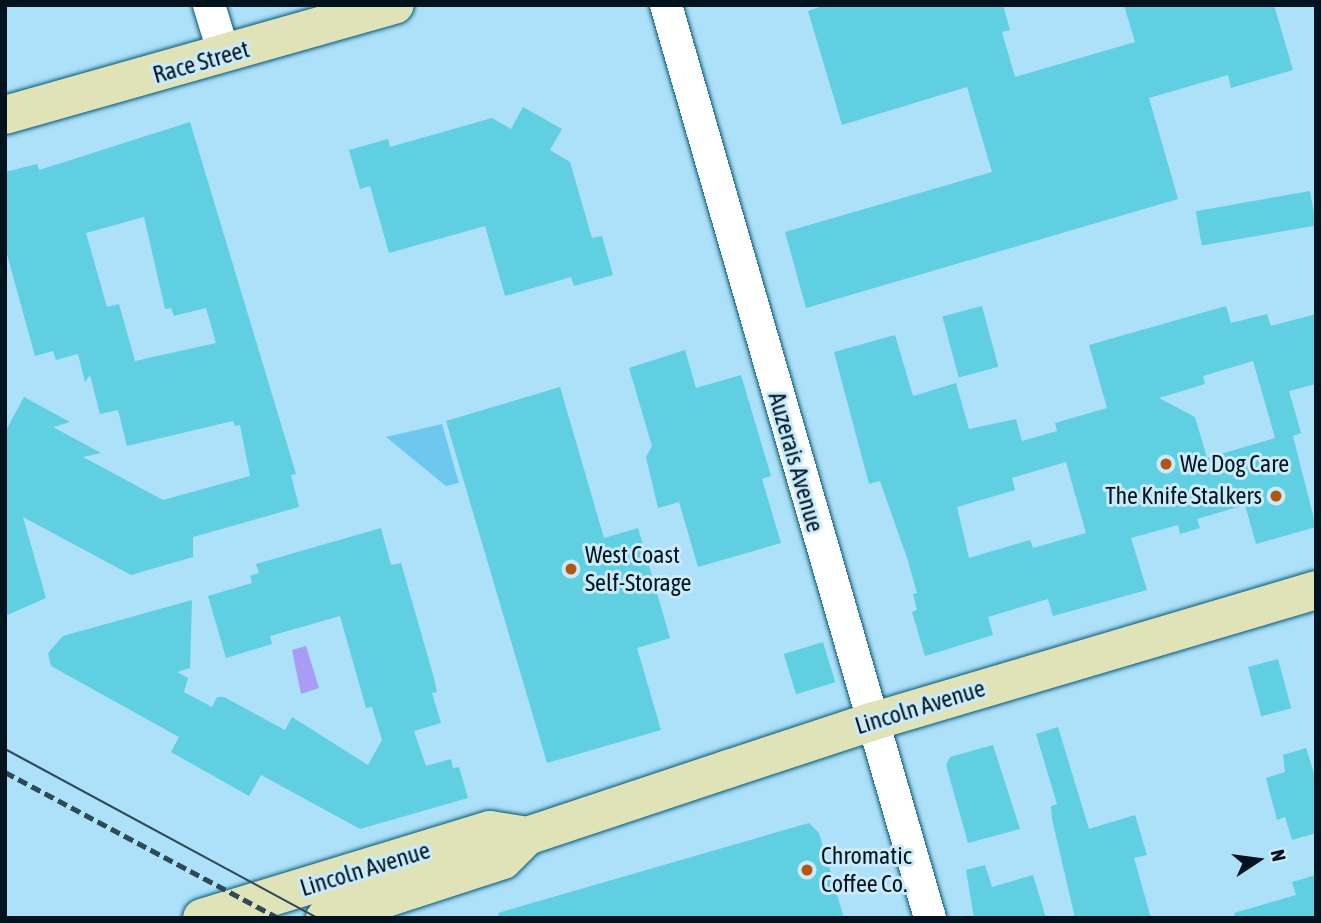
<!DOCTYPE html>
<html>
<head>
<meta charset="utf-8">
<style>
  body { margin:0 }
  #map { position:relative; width:1321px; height:923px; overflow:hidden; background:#ade0f9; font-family:"Asap Condensed",sans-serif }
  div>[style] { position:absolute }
  .green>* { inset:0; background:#6ec7ef }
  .water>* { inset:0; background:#a99cf7 }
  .building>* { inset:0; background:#5fcfe1; transform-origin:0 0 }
  .roads { filter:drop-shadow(0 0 2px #055875) drop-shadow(0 0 2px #055875) }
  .minor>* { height:32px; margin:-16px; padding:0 16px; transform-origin:16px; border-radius:16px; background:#fff }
  .major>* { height:38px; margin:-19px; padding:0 19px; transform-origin:19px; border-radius:19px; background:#e0e2b7 }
  .tram>* { height:2px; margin:-1px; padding:0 1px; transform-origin:1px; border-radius:1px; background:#2e4a59 }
  .rail>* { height:5px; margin-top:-2.5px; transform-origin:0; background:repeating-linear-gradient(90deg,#2e4a59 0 10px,transparent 0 15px) }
  .dots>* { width:19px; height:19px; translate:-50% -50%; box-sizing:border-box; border:4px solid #c9ebfb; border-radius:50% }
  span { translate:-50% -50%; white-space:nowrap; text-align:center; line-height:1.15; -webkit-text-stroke:6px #c9ebfb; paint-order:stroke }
  .street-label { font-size:24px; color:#00131f }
  .poi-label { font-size:24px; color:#00131f }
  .left { translate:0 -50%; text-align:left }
  .right { translate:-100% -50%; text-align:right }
  .frame { position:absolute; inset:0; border:7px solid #00131f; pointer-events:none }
  .north { position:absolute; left:1223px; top:825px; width:70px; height:70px; -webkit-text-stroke:5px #c9ebfb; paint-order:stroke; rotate:77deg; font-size:19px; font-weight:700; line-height:28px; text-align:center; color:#00131f }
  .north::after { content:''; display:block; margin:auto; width:24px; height:32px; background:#00131f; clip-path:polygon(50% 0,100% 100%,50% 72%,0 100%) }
</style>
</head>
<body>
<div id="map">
  <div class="green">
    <i style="clip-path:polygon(442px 424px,459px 483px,446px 486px,386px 437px)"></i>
  </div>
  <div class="water">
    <i style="clip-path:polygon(306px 646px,319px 688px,301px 694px,292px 650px)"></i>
  </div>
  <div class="building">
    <i style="clip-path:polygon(826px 5px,1003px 5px,1010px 30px,1002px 32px,1015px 77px,1135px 42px,1124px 5px,1274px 5px,1293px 70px,1231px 88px,1228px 75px,1149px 98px,1178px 199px,806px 308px,785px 232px,992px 172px,967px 87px,842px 125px,808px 11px)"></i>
    <i style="clip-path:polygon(523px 107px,562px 129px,550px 150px,570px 162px,592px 238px,602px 236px,613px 275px,574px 286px,571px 277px,505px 296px,485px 226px,389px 253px,370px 186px,360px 189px,349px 150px,388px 139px,390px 147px,492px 118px,511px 129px)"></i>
    <i style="clip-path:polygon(evenodd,190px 122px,296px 474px,291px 475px,299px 507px,193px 537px,193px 557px,131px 575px,23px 517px,46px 598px,5px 616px,5px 432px,24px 397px,70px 422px,53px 427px,101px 453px,83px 457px,163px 500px,250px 476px,240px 425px,235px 426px,233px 421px,127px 446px,118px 410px,100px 414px,90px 375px,85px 382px,78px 354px,56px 360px,53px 351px,35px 356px,5px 247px,5px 172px,37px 164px,39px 170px,190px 122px,144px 217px,165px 309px,171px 308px,174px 316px,206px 308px,216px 343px,135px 361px,119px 304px,107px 307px,86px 233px,144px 217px)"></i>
    <i style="left:1310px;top:191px;width:35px;height:116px;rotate:80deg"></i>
    <i style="left:982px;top:306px;width:63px;height:41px;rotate:75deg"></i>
    <i style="clip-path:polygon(evenodd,1226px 306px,1231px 323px,1267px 314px,1271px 326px,1316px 314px,1316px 384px,1289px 391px,1301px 433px,1293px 436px,1316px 527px,1256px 544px,1245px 505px,1197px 519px,1200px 528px,1180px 534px,1178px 525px,1131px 538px,1147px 590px,1053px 616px,1048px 599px,988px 617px,993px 635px,925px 656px,912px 612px,917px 610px,913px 594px,917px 593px,907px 558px,880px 481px,869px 484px,834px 352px,895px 335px,913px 396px,956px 383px,969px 429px,1016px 419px,1022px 441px,1057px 431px,1055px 423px,1107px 408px,1089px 345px,1226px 306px,1253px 361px,1275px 438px,1207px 458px,1195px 417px,1159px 398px,1205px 384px,1203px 376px,1253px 361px,1226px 306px,1066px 462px,1086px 533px,1033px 548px,1030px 540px,969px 558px,957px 507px,1015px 490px,1012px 478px,1066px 462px)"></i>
    <i style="clip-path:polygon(685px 350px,696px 388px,741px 375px,771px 476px,762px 479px,781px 543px,698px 567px,679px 502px,658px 508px,646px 457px,652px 446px,629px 368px)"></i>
    <i style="clip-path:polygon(560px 387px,604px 538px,638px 528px,670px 638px,637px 648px,661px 730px,547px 763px,446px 421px)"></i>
    <i style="clip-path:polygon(381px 528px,391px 565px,401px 563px,434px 678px,437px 692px,432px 693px,441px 723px,414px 731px,426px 766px,451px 759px,453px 768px,459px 767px,468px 798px,360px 829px,261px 775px,249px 796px,171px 752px,179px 737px,51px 666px,48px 653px,63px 636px,192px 600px,190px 668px,177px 672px,188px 678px,184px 692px,212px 707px,217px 697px,224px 697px,285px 730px,292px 717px,368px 765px,382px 740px,372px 707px,366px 708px,340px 616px,270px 636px,272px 644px,226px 658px,208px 596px,252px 583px,250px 576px,259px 573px,256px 564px)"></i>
    <i style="left:823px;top:642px;width:42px;height:41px;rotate:73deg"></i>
    <i style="left:1278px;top:659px;width:51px;height:31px;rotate:75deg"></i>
    <i style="clip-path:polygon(1058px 727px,1089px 829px,1135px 815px,1147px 855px,1134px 858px,1151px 918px,1075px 918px,1052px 819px,1051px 806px,1057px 804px,1036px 734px)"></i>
    <i style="clip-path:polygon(993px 745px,1020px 829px,968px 843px,946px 765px,950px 757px)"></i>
    <i style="clip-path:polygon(1306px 748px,1316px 780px,1316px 833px,1292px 840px,1285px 817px,1277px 820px,1266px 778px,1285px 772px,1283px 755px)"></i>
    <i style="clip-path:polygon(809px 823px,819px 833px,844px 918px,499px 918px,498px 913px)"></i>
    <i style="clip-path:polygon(985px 865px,992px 887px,1033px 875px,1046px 918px,974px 918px,966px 870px)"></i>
    <i style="clip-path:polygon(1316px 875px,1316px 918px,1235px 918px,1234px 913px,1296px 895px,1292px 882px)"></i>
  </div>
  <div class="roads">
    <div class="minor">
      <i style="left:209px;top:5px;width:51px;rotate:73deg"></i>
      <i style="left:666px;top:5px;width:950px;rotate:73.87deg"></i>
    </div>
    <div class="major">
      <i style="left:5px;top:115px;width:405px;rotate:-15.8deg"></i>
      <i style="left:202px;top:918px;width:301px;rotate:-17deg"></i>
      <i style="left:490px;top:830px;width:37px;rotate:9deg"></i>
      <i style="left:325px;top:918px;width:187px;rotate:-18deg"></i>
      <i style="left:503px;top:860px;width:34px;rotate:-45deg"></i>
      <i style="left:527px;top:836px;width:212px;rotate:-18.4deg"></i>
      <i style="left:728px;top:769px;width:151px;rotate:-18.2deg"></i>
      <i style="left:871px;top:722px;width:464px;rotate:-16.5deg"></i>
    </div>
  </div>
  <div class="tram">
    <i style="left:5px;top:749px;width:355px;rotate:28.4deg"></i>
  </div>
  <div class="rail">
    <i style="left:5px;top:772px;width:310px;rotate:28.1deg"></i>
  </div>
  <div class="dots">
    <i style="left:1166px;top:464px;background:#b5560f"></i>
    <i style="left:1276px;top:496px;background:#b5560f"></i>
    <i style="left:571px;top:569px;background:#b5560f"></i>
    <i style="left:807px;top:870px;background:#b5560f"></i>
  </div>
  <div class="street-label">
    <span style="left:201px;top:62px;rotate:-16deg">Race Street</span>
    <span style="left:796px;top:462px;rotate:74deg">Auzerais Avenue</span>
    <span style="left:920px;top:707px;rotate:-17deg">Lincoln Avenue</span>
    <span style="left:365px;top:869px;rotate:-17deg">Lincoln Avenue</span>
  </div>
  <div class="poi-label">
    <span class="left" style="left:1180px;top:464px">We Dog Care</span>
    <span class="right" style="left:1262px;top:496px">The Knife Stalkers</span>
    <span class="left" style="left:585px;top:569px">West Coast<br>Self-Storage</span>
    <span class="left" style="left:821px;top:870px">Chromatic<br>Coffee Co.</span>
  </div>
  <div class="frame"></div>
  <div class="north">N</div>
</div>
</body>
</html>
